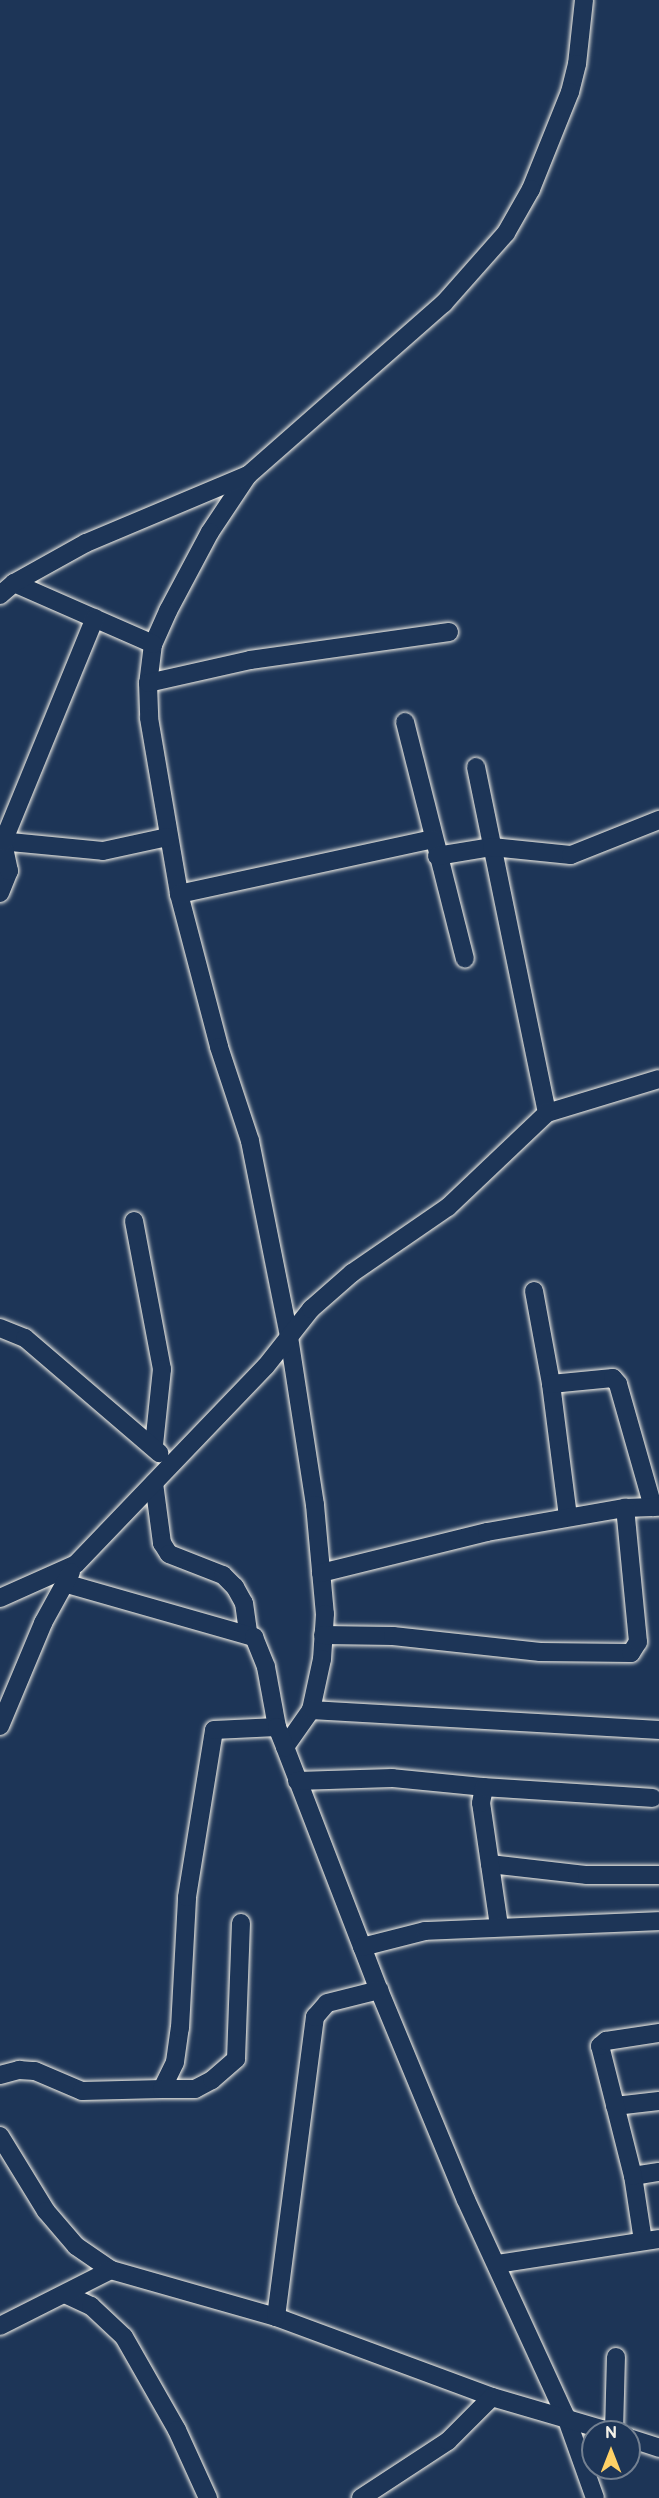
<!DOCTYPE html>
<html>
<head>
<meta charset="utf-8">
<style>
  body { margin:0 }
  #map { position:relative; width:659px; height:2498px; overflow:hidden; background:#1d3557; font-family:"Balsamiq Sans",sans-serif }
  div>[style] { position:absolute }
  .roads { filter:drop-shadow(0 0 2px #f4f1e8) drop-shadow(0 0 2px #f4f1e8) }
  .minor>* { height:18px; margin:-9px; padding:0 9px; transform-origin:9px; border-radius:9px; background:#1d3557 }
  span { translate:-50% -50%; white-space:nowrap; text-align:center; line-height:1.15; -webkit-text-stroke:4.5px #1d3557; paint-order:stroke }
  .north { position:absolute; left:581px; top:2420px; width:60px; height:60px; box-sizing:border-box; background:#1d3557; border:2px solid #738091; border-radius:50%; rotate:0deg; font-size:16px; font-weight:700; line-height:24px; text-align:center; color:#f4f1e8 }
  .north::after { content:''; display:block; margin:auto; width:21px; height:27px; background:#ffd166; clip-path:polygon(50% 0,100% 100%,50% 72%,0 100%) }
</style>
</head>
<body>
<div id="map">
  <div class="roads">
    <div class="minor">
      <i style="left:584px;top:0;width:64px;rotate:96.2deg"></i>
      <i style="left:577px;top:64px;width:29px;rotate:104deg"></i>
      <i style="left:570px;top:92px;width:105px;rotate:111.9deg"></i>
      <i style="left:531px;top:189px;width:51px;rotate:119.6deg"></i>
      <i style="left:506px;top:233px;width:94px;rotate:131.5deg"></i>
      <i style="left:444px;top:303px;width:261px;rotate:138.7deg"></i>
      <i style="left:248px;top:475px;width:69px;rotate:123.7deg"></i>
      <i style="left:210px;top:532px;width:89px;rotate:118deg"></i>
      <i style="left:168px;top:611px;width:36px;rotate:114deg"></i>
      <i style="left:153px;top:644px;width:39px;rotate:97deg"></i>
      <i style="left:148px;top:683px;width:35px;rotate:88deg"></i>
      <i style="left:149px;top:718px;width:179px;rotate:80.3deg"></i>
      <i style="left:179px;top:894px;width:158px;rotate:75.3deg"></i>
      <i style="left:219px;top:1047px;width:99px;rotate:71.7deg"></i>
      <i style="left:250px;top:1141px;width:200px;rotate:78.7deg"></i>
      <i style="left:289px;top:1337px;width:170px;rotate:81.2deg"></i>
      <i style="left:315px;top:1505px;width:109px;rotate:84.8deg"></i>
      <i style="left:325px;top:1614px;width:45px;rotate:93.8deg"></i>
      <i style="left:322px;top:1659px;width:52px;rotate:102.2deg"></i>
      <i style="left:311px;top:1710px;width:45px;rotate:125.1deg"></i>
      <i style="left:285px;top:1747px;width:261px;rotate:68.9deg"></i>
      <i style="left:379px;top:1990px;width:227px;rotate:67.5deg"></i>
      <i style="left:466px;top:2200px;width:239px;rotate:65.3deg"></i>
      <i style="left:566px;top:2417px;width:86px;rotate:70.3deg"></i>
      <i style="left:14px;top:583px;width:152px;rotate:23.7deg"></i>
      <i style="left:0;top:595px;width:18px;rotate:-41deg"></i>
      <i style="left:14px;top:583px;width:82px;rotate:-29.1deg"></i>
      <i style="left:86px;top:543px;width:176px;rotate:-22.8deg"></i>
      <i style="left:148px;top:683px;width:105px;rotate:-12.7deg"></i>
      <i style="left:250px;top:660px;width:201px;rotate:-8deg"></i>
      <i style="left:405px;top:722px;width:244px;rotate:75.8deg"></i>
      <i style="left:476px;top:767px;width:353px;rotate:78.4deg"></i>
      <i style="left:0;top:841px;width:103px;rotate:5.5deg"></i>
      <i style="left:103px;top:851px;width:66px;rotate:-12.2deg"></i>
      <i style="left:437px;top:856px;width:56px;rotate:-9.3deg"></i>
      <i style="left:492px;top:847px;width:79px;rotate:5.8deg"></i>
      <i style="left:571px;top:855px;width:95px;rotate:-21.7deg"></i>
      <i style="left:0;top:893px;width:24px;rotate:-68deg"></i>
      <i style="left:9px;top:871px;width:30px;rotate:-102deg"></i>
      <i style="left:3px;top:842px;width:242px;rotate:-67.7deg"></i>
      <i style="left:179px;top:894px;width:260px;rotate:-12.2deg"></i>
      <i style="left:134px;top:1221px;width:151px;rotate:79.3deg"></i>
      <i style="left:162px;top:1369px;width:76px;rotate:96deg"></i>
      <i style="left:534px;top:1291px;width:95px;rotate:79.6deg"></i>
      <i style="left:551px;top:1384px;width:134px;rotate:82.7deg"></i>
      <i style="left:0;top:1328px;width:27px;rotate:22deg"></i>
      <i style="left:25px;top:1338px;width:177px;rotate:40.6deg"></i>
      <i style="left:551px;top:1384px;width:62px;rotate:-5.5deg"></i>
      <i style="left:613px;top:1378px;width:8px;rotate:50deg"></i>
      <i style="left:618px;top:1384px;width:128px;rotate:74.1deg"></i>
      <i style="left:154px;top:1483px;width:61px;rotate:82.4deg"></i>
      <i style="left:162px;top:1543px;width:13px;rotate:58deg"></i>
      <i style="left:169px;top:1554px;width:58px;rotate:21.3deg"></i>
      <i style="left:223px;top:1575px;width:17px;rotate:45deg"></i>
      <i style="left:235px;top:1587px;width:18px;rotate:61deg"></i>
      <i style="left:244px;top:1603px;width:30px;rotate:82deg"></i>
      <i style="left:321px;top:1573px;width:171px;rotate:-13.9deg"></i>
      <i style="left:487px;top:1532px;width:140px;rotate:-9.9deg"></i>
      <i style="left:625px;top:1508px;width:34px;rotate:-2deg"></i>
      <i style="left:64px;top:1583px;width:198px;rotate:15.9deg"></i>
      <i style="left:254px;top:1637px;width:32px;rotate:68deg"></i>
      <i style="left:266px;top:1667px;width:61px;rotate:79.6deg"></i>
      <i style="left:0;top:1598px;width:83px;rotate:-24.1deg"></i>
      <i style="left:76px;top:1564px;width:274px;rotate:-46.2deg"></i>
      <i style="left:266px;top:1366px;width:73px;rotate:-51.7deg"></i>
      <i style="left:311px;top:1309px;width:55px;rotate:-41.3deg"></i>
      <i style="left:352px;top:1273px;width:116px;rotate:-34.5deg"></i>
      <i style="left:448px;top:1207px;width:137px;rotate:-43.5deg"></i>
      <i style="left:547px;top:1113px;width:117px;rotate:-16.9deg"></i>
      <i style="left:323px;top:1635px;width:70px;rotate:0.8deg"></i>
      <i style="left:393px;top:1636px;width:148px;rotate:6.2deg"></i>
      <i style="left:540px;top:1652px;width:91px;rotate:0.6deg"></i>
      <i style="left:631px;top:1653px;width:13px;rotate:-58deg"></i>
      <i style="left:638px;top:1642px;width:135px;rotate:-95.5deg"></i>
      <i style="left:311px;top:1710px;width:349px;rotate:3.3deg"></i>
      <i style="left:0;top:1726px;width:112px;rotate:-67.3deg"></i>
      <i style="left:43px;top:1623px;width:58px;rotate:-61.2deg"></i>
      <i style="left:297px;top:1781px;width:95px;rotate:-1.8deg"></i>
      <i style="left:392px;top:1778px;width:92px;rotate:5.6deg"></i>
      <i style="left:490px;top:1864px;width:98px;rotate:6.5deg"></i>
      <i style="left:587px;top:1875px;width:72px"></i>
      <i style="left:499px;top:1926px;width:124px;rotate:-98.3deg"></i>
      <i style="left:481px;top:1803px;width:16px;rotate:-79deg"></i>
      <i style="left:484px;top:1787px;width:169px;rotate:3.7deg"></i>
      <i style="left:362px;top:1947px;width:65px;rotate:-14.3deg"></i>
      <i style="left:425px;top:1931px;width:234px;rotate:-2.4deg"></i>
      <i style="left:0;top:2075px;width:20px;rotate:-15deg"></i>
      <i style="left:19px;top:2070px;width:16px;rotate:4deg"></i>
      <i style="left:35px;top:2071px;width:51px;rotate:23.1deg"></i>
      <i style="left:82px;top:2091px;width:80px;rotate:-1.4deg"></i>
      <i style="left:162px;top:2089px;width:30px;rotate:-64deg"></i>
      <i style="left:175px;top:2062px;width:34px;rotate:-82deg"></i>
      <i style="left:180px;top:2028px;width:131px;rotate:-86.9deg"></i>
      <i style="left:187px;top:1897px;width:169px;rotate:-80.8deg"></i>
      <i style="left:214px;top:1730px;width:63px;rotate:-2.7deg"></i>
      <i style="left:277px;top:1727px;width:22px;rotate:68deg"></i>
      <i style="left:162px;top:2089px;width:33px"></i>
      <i style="left:195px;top:2089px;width:19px;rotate:-28deg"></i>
      <i style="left:212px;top:2080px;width:32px;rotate:-41deg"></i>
      <i style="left:236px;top:2059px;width:136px;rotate:-87.9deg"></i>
      <i style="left:615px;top:2106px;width:44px;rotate:-6.5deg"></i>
      <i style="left:0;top:2136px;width:88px;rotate:58.5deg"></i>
      <i style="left:46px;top:2211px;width:46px;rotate:49.4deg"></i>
      <i style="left:76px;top:2246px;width:42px;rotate:34.4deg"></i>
      <i style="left:111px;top:2270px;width:172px;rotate:15.9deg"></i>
      <i style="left:276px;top:2317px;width:230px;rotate:20.3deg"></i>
      <i style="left:492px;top:2397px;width:125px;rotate:16.3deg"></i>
      <i style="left:633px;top:2176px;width:26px;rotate:-9deg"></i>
      <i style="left:643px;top:2241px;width:66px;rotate:-98.7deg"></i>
      <i style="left:633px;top:2176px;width:134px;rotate:-104.2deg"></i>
      <i style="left:600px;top:2046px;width:8px;rotate:-40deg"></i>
      <i style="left:606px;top:2041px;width:54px;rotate:-8.6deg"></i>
      <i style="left:497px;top:2264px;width:164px;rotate:-8.8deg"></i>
      <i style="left:65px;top:2294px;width:29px;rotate:25deg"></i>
      <i style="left:91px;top:2306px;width:45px;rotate:43.2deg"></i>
      <i style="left:124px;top:2337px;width:107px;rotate:60.3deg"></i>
      <i style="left:177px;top:2430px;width:75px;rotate:65.5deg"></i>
      <i style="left:276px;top:2317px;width:303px;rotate:-82.6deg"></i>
      <i style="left:315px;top:2017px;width:18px;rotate:-49deg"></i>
      <i style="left:327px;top:2003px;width:54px;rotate:-14deg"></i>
      <i style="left:0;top:2326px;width:124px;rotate:-26.8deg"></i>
      <i style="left:614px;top:2432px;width:75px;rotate:-88.5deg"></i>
      <i style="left:629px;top:2438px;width:32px;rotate:18deg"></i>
      <i style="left:361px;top:2498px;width:104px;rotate:-33.2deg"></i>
      <i style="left:448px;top:2441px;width:62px;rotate:-45deg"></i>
    </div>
  </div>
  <div class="north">N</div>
</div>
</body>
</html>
